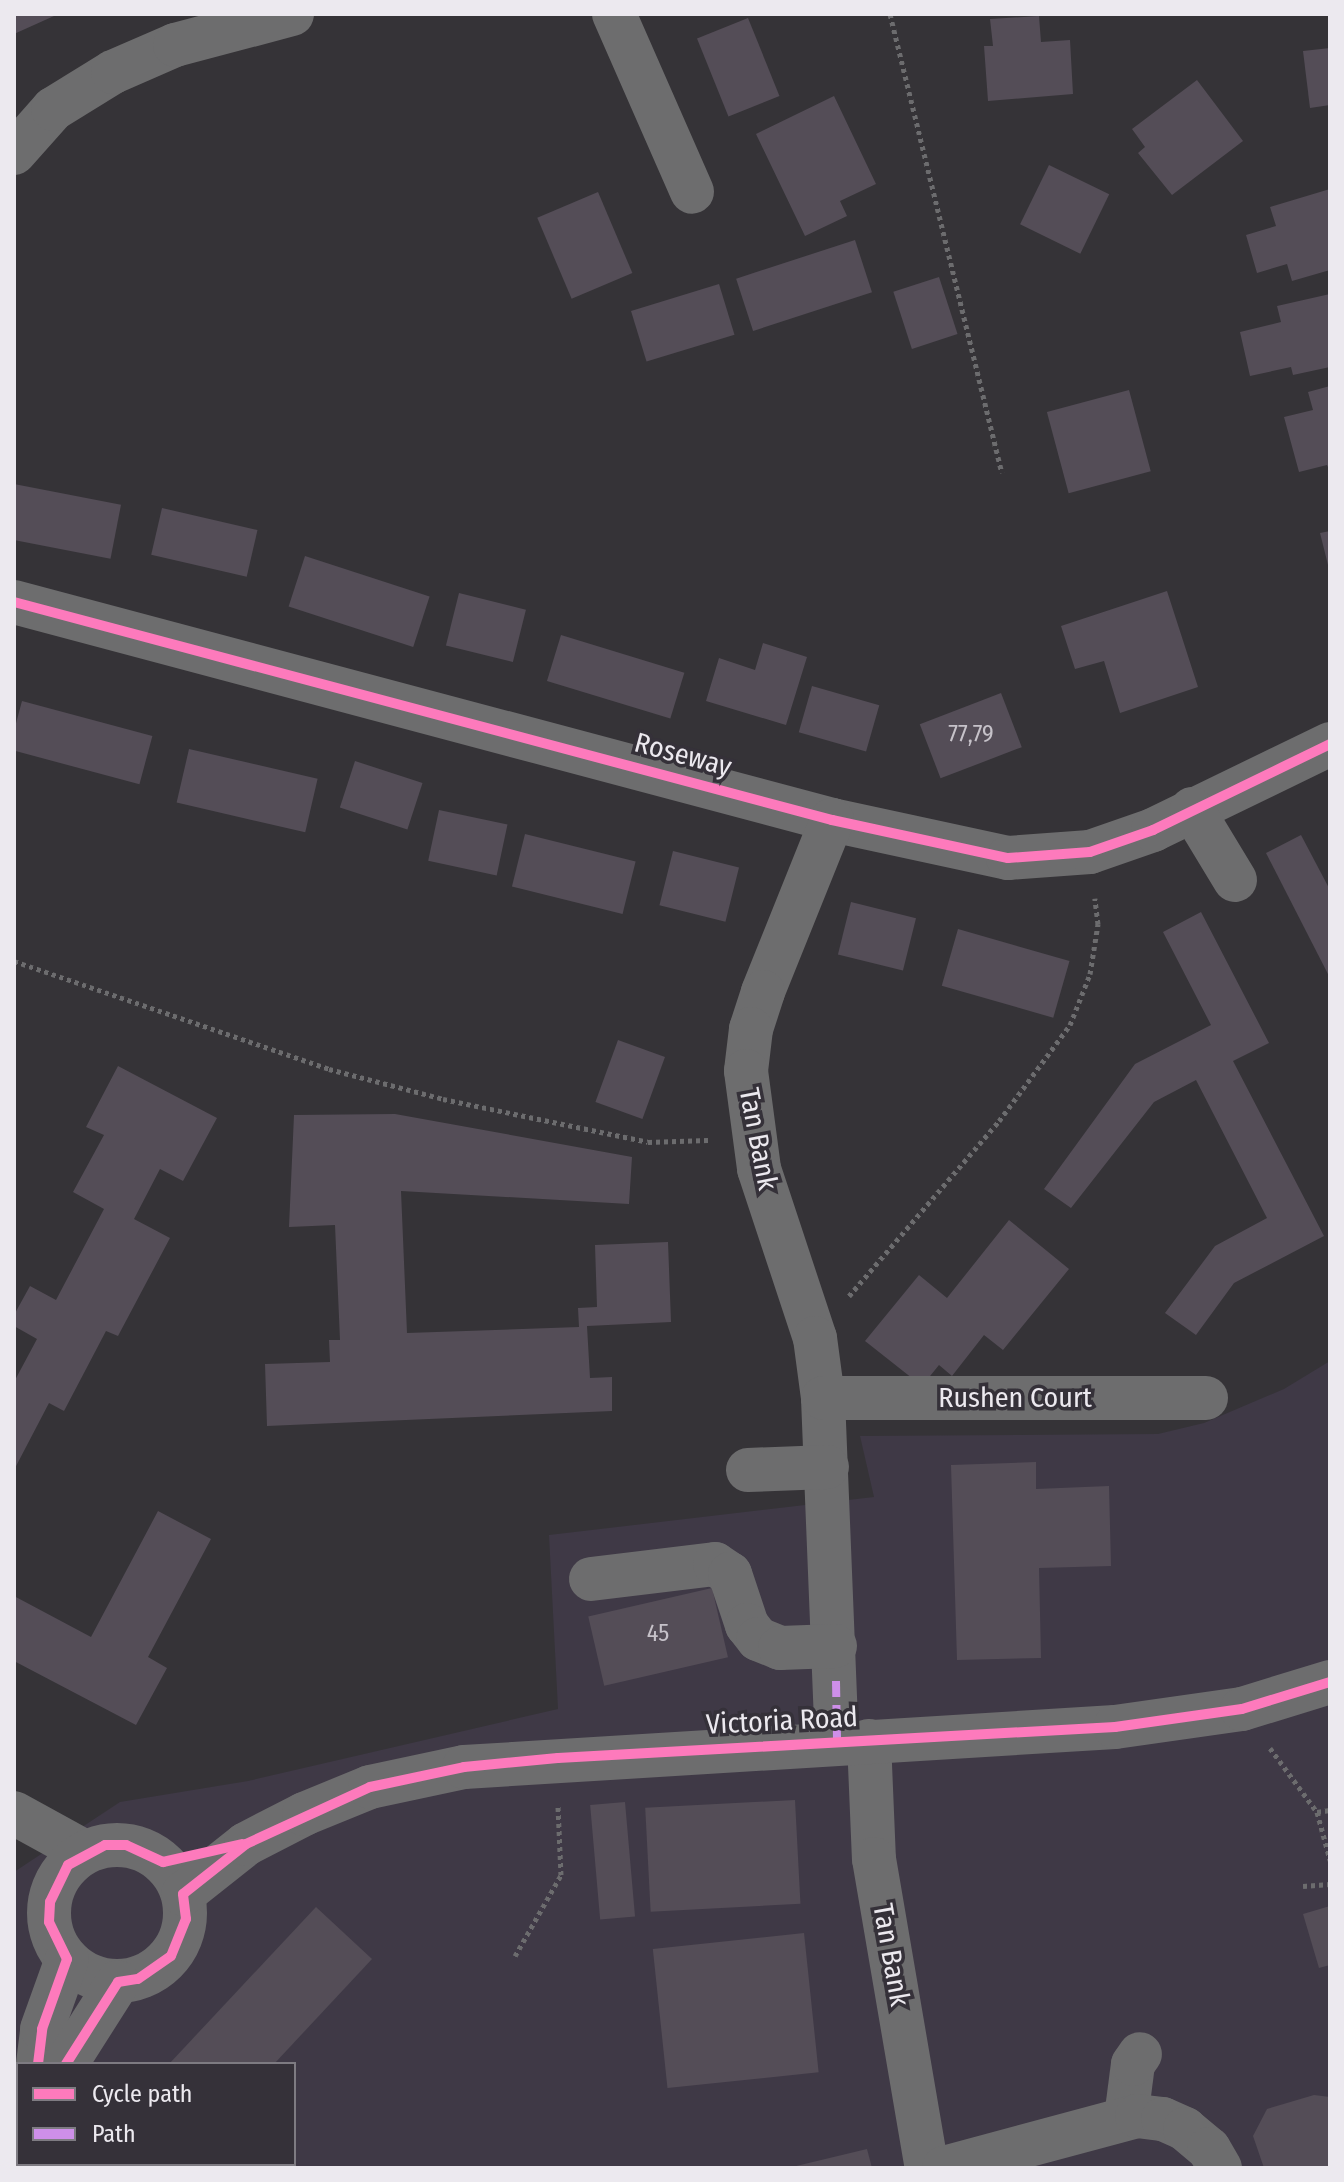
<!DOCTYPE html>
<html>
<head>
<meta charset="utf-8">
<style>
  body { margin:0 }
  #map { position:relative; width:1344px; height:2182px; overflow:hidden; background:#353337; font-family:"Fira Sans Condensed",sans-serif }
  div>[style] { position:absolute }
  .built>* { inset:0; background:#3f3946 }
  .building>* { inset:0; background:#544d57; transform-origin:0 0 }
  .path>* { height:5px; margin-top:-2.5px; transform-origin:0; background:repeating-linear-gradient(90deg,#6c6c6e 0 4px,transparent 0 8px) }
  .minor>* { height:44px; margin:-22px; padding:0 22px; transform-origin:22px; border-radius:22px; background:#6d6d6e }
  .minor>.ring { margin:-22px; padding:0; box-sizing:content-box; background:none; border:44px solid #6d6d6e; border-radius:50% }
  .quiet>* { height:8px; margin-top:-4px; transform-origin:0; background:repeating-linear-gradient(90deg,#ce8fe9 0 16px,transparent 0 24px) }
  .cycleway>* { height:10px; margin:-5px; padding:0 5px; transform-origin:5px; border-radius:5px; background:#fd7abc }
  span { translate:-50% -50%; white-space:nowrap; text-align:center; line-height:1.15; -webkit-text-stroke:7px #353139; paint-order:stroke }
  .number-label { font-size:24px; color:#c6c2c9 }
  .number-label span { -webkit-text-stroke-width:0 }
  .street-label { font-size:28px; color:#ece9ef }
  .frame { position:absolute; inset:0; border:16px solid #ece9ef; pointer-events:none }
  .legend { position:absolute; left:16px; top:2062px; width:280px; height:104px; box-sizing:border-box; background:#353139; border:2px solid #7e7b82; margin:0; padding:10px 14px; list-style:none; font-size:24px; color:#ece9ef }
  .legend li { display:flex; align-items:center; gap:16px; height:40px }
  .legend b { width:40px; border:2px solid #7e7b82 }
</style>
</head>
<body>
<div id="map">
  <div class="built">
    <i style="clip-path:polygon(evenodd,1330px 1361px,1330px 2168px,14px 2168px,14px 1872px,120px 1802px,248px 1781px,558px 1709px,549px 1535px,874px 1497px,860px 1436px,1158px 1434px,1204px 1423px,1284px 1389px,1330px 1361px,18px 2064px,294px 2064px,294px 2164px,18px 2164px,18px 2064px)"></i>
  </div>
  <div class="building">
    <i style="clip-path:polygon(14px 14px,53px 14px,54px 16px,14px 34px)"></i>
    <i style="clip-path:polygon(1039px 16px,1041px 42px,1070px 40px,1073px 94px,988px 101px,984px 46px,993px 46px,990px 19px)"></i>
    <i style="left:748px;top:18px;width:84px;height:55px;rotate:68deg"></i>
    <i style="clip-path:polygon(1330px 48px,1330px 105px,1310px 108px,1303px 51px)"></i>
    <i style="clip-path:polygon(1197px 80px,1243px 141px,1172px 195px,1138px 153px,1145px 147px,1132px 129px)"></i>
    <i style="clip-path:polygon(834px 96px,876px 184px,840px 201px,847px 216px,805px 236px,756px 134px)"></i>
    <i style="left:1049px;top:165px;width:67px;height:66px;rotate:26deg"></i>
    <i style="clip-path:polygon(1330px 189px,1330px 270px,1292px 281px,1287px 264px,1257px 273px,1246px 235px,1276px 226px,1270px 207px)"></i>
    <i style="left:598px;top:192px;width:88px;height:66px;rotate:67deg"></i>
    <i style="left:855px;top:240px;width:55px;height:125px;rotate:72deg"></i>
    <i style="left:939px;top:277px;width:60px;height:48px;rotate:72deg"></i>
    <i style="left:719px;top:284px;width:53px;height:92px;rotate:73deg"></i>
    <i style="clip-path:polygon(1330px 294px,1330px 367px,1293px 375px,1291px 367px,1250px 376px,1240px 332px,1281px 322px,1277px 306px)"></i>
    <i style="clip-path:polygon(1330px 386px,1330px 471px,1327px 465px,1299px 472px,1284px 417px,1313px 410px,1308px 392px)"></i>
    <i style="left:1129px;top:390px;width:84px;height:85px;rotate:75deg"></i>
    <i style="left:14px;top:484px;width:109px;height:55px;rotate:11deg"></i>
    <i style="left:162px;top:508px;width:98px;height:48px;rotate:13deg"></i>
    <i style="clip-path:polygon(1330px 531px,1330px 569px,1329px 569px,1320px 533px)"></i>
    <i style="left:305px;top:556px;width:131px;height:53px;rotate:18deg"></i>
    <i style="clip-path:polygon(1167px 591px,1198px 687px,1120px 713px,1104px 661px,1075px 669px,1061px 626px)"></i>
    <i style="left:459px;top:593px;width:69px;height:54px;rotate:14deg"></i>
    <i style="left:561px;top:635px;width:129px;height:48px;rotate:17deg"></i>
    <i style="clip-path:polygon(763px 643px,807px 657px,786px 725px,706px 701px,719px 658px,755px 670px)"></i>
    <i style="left:812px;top:686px;width:70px;height:48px;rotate:16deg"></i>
    <i style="left:1001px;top:693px;width:58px;height:87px;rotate:69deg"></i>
    <i style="left:22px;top:701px;width:135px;height:50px;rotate:15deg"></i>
    <i style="left:189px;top:749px;width:132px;height:55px;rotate:13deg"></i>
    <i style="left:355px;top:761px;width:71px;height:49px;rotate:18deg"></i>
    <i style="left:439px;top:810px;width:70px;height:52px;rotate:12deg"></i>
    <i style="left:525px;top:834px;width:114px;height:54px;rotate:14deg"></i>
    <i style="clip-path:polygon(1301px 835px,1330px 890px,1330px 978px,1266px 853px)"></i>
    <i style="left:673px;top:851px;width:68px;height:56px;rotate:14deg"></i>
    <i style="left:851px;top:902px;width:67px;height:54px;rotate:14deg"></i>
    <i style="clip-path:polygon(1201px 912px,1269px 1043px,1233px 1061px,1324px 1236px,1234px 1283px,1196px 1335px,1165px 1313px,1215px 1246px,1267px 1218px,1196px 1080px,1154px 1102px,1071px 1208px,1044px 1189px,1135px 1064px,1211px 1025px,1163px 932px)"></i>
    <i style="left:958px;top:929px;width:116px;height:59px;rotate:16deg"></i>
    <i style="left:618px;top:1040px;width:50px;height:66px;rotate:20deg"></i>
    <i style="clip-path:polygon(118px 1066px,217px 1118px,183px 1181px,160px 1169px,134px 1219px,170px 1238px,118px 1336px,106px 1331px,64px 1411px,49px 1403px,14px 1470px,14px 1382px,37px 1339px,14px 1326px,14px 1315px,30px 1286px,56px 1300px,104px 1209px,73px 1192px,104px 1135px,86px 1127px)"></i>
    <i style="clip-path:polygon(395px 1114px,632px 1157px,629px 1204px,401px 1191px,407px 1333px,579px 1327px,578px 1308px,597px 1307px,595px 1245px,668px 1242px,671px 1322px,587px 1326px,590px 1378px,612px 1377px,612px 1411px,267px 1426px,265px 1364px,330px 1362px,329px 1340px,340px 1340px,335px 1225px,289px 1227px,294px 1115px)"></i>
    <i style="clip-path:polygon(1009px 1220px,1069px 1269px,1003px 1350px,984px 1335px,952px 1376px,939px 1365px,922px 1386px,865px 1341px,919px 1275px,947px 1298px)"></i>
    <i style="clip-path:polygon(1036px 1462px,1036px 1489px,1109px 1486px,1111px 1566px,1039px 1568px,1041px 1658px,957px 1660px,951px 1465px)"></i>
    <i style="clip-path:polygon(158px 1511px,211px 1539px,148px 1657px,167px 1668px,136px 1725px,14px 1661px,14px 1596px,91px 1637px)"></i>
    <i style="left:712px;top:1588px;width:71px;height:127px;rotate:77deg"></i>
    <i style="left:795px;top:1800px;width:104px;height:150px;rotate:87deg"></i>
    <i style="left:625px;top:1802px;width:115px;height:35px;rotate:85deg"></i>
    <i style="clip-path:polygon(1330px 1906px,1330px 1965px,1319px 1968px,1303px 1914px)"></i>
    <i style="clip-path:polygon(316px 1907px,372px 1959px,274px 2064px,169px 2064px)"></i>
    <i style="left:804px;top:1933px;width:140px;height:152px;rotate:84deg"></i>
    <i style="clip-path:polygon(1314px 2095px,1330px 2097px,1330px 2168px,1264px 2168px,1253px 2136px,1267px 2109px)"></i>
    <i style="clip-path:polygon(867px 2149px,872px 2168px,792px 2168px,792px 2167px)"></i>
    <i style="clip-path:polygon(75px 2164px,180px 2164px,72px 2168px)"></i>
  </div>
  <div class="path">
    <i style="left:890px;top:14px;width:472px;rotate:76.3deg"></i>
    <i style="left:14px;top:961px;width:333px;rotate:18.9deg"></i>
    <i style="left:329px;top:1069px;width:118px;rotate:14.7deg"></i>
    <i style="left:443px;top:1099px;width:209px;rotate:11.8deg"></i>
    <i style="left:648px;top:1142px;width:60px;rotate:-1.9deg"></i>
    <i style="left:849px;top:1296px;width:230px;rotate:-49.4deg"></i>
    <i style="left:999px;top:1121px;width:119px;rotate:-53.5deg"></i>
    <i style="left:1070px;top:1025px;width:55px;rotate:-68.6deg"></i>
    <i style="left:1090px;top:974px;width:51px;rotate:-80.9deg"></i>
    <i style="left:1098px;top:924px;width:26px;rotate:-97deg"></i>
    <i style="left:1270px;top:1748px;width:79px;rotate:53.7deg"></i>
    <i style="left:1317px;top:1812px;width:50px;rotate:74.8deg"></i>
    <i style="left:1317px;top:1812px;width:13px;rotate:-9deg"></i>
    <i style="left:1303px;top:1886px;width:27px;rotate:-4deg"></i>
    <i style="left:515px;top:1956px;width:93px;rotate:-60.4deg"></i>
    <i style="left:561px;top:1875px;width:70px;rotate:-92.5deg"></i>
  </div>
  <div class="minor">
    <i style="left:614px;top:14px;width:194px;rotate:66.3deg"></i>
    <i style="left:14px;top:153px;width:59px;rotate:-48.4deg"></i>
    <i style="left:53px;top:109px;width:70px;rotate:-31.7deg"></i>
    <i style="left:113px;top:72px;width:68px;rotate:-23.5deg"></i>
    <i style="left:175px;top:45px;width:121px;rotate:-14.8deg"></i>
    <i style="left:14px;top:602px;width:847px;rotate:14.92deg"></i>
    <i style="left:832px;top:820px;width:180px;rotate:12.2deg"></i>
    <i style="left:1008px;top:858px;width:82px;rotate:-4.2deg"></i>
    <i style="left:1090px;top:852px;width:67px;rotate:-19.2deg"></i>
    <i style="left:1153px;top:830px;width:197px;rotate:-25.9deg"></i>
    <i style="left:1192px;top:809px;width:83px;rotate:58.8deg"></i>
    <i style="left:832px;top:820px;width:185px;rotate:111.9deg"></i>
    <i style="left:763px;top:992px;width:39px;rotate:108deg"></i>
    <i style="left:751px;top:1029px;width:42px;rotate:96.8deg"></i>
    <i style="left:746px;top:1071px;width:99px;rotate:82.4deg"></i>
    <i style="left:759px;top:1169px;width:178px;rotate:71.7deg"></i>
    <i style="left:815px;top:1338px;width:61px;rotate:82.4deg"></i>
    <i style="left:823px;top:1398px;width:343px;rotate:87.7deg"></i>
    <i style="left:823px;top:1398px;width:383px"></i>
    <i style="left:748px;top:1470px;width:79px;rotate:-2.2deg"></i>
    <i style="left:591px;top:1579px;width:125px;rotate:-6.9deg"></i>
    <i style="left:715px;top:1564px;width:18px;rotate:34deg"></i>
    <i style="left:730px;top:1574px;width:54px;rotate:71.6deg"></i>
    <i style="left:747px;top:1625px;width:18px;rotate:52deg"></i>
    <i style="left:758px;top:1639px;width:24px;rotate:22deg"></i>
    <i style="left:780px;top:1648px;width:55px;rotate:-2.1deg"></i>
    <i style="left:869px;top:1741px;width:118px;rotate:87.6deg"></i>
    <i style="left:874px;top:1859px;width:314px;rotate:80.3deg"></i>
    <i style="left:14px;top:1813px;width:81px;rotate:28.8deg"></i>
    <i class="ring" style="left:49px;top:1845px;width:92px;height:92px"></i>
    <i style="left:183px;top:1894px;width:80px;rotate:-38.4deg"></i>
    <i style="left:246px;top:1844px;width:65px;rotate:-27.3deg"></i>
    <i style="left:304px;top:1814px;width:71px;rotate:-22.2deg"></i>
    <i style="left:370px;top:1787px;width:96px;rotate:-12deg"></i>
    <i style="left:464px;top:1767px;width:652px;rotate:-3.52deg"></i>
    <i style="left:1115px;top:1727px;width:128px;rotate:-8.1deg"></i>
    <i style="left:1242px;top:1709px;width:92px;rotate:-17.1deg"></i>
    <i style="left:38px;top:2064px;width:35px;rotate:-83deg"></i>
    <i style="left:42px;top:2029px;width:74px;rotate:-70.3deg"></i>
    <i style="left:66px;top:2064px;width:97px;rotate:-57.6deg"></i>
    <i style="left:1126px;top:2118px;width:54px;rotate:-82.6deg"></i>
    <i style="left:1133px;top:2064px;width:12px;rotate:-55deg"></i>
    <i style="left:14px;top:2161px;width:14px;rotate:-73deg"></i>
    <i style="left:944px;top:2168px;width:200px;rotate:-15.1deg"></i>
    <i style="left:1137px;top:2116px;width:26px;rotate:7deg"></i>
    <i style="left:1163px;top:2119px;width:24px;rotate:24deg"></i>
    <i style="left:1185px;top:2129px;width:31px;rotate:40deg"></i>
    <i style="left:1209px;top:2149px;width:22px;rotate:60deg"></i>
  </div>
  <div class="quiet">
    <i style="left:836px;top:1681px;width:60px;rotate:89deg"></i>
  </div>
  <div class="cycleway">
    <i style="left:14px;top:602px;width:847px;rotate:14.92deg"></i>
    <i style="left:832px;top:820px;width:180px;rotate:12.2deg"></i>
    <i style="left:1008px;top:858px;width:82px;rotate:-4.2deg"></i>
    <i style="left:1090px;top:852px;width:67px;rotate:-19.2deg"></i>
    <i style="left:1153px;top:830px;width:197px;rotate:-25.9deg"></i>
    <i style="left:38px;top:2064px;width:35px;rotate:-83deg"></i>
    <i style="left:42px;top:2029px;width:74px;rotate:-70.3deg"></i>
    <i style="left:67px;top:1959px;width:41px;rotate:-115.9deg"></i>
    <i style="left:49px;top:1922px;width:20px;rotate:-87deg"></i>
    <i style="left:50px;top:1902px;width:41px;rotate:-64.1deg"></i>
    <i style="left:68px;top:1865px;width:42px;rotate:-28.4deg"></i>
    <i style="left:105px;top:1845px;width:21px"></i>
    <i style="left:126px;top:1845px;width:41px;rotate:24.7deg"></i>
    <i style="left:163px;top:1862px;width:81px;rotate:-12.8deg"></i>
    <i style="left:66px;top:2064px;width:97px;rotate:-57.6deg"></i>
    <i style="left:118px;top:1982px;width:20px;rotate:-9deg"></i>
    <i style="left:138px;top:1979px;width:40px;rotate:-34.9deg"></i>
    <i style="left:171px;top:1956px;width:40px;rotate:-68deg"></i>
    <i style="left:186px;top:1919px;width:25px;rotate:-97deg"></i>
    <i style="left:183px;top:1894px;width:80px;rotate:-38.4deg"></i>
    <i style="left:246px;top:1844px;width:136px;rotate:-24.7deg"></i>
    <i style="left:370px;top:1787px;width:96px;rotate:-12deg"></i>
    <i style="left:464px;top:1767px;width:94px;rotate:-5.5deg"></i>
    <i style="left:558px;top:1758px;width:558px;rotate:-3.19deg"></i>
    <i style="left:1115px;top:1727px;width:128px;rotate:-8.1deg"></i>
    <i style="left:1242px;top:1709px;width:92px;rotate:-17.1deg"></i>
  </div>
  <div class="number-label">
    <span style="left:971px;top:735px">77,79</span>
    <span style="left:658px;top:1634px">45</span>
  </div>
  <div class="street-label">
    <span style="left:683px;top:755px;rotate:15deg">Roseway</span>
    <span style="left:758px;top:1139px;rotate:79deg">Tan Bank</span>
    <span style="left:1015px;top:1398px">Rushen Court</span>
    <span style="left:782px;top:1721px;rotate:-3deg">Victoria Road</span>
    <span style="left:891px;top:1955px;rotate:80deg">Tan Bank</span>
  </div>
  <div class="frame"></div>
  <ul class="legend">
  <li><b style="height:10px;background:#fd7abc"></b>Cycle path</li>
  <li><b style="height:10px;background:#ce8fe9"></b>Path</li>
  </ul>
</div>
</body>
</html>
